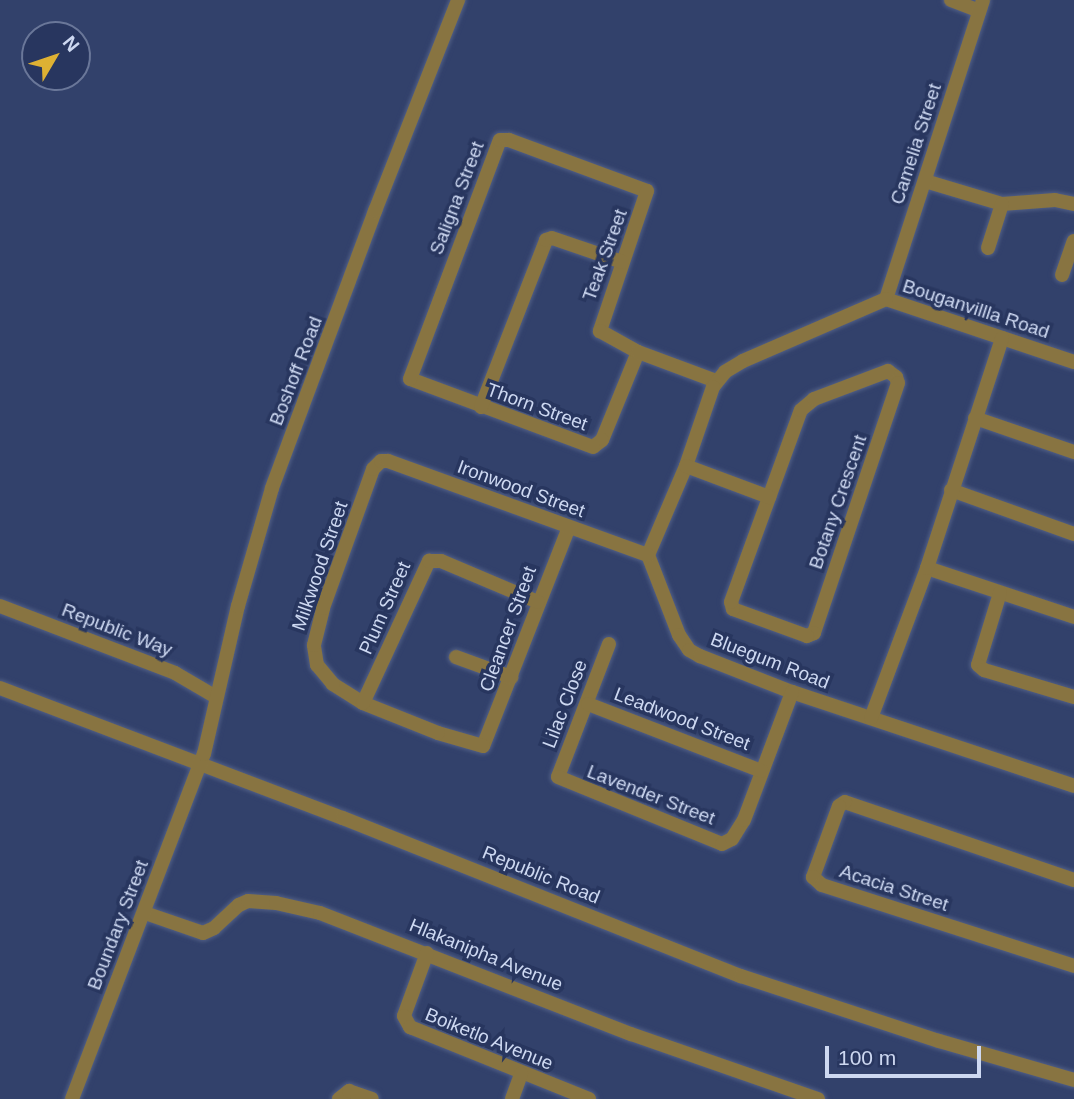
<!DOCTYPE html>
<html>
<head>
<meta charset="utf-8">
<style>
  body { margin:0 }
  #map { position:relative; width:1074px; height:1099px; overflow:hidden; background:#32416b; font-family:Helvetica,sans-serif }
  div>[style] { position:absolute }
  .roads { filter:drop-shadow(0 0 2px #515f86) drop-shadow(0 0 2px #515f86) }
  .minor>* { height:14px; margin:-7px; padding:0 7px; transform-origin:7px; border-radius:7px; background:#887441 }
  span { translate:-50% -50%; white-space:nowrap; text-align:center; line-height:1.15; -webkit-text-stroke:7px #28365f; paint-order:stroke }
  .street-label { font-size:19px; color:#cdd8f1 }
  .north { position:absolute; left:21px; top:21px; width:70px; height:70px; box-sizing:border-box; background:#28365f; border:2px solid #6a7799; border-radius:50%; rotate:51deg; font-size:19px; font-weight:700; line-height:28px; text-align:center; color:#cdd8f1 }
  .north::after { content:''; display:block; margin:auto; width:24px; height:32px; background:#deb133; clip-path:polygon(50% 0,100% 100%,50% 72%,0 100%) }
  .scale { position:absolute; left:825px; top:1046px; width:156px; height:32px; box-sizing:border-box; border:4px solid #cdd8f1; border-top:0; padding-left:9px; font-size:21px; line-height:24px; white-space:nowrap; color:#cdd8f1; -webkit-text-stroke:5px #28365f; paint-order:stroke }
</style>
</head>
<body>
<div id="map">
  <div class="roads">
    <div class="minor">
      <i style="left:951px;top:0;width:30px;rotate:21deg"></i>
      <i style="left:925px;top:181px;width:80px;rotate:16.6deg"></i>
      <i style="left:1002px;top:204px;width:53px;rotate:-4.3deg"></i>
      <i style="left:1055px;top:200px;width:19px;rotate:12deg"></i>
      <i style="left:988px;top:248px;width:46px;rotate:-72.3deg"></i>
      <i style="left:1062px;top:275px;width:36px;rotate:-71deg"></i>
      <i style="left:886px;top:299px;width:314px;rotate:-72deg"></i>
      <i style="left:638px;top:352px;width:95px;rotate:112.2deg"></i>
      <i style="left:602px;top:440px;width:11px;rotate:142deg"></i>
      <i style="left:593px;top:447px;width:195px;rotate:-159.6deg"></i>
      <i style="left:410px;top:379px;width:255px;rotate:-69.4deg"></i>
      <i style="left:500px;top:140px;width:9px"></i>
      <i style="left:509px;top:140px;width:147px;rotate:20.3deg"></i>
      <i style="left:647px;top:191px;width:148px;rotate:108.6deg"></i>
      <i style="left:600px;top:331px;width:43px;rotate:28.9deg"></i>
      <i style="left:638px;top:352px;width:83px;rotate:20.4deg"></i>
      <i style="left:1074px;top:362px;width:198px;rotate:-161.5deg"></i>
      <i style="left:886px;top:299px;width:156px;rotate:156.6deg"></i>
      <i style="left:743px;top:361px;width:21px;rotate:149deg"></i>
      <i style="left:725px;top:372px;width:19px;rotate:129deg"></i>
      <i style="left:713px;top:387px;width:83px;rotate:108.9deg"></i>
      <i style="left:686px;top:466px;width:97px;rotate:113.1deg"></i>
      <i style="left:648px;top:555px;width:86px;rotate:68.8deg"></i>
      <i style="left:679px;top:635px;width:18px;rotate:56deg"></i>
      <i style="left:689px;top:650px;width:13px;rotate:29deg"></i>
      <i style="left:700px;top:656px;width:99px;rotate:21.4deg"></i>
      <i style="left:792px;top:692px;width:297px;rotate:18.4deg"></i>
      <i style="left:888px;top:371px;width:10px;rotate:37deg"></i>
      <i style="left:896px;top:377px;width:6px;rotate:72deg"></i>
      <i style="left:898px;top:383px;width:264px;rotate:108.6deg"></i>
      <i style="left:814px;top:633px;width:8px;rotate:157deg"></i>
      <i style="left:807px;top:636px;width:79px;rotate:-160deg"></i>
      <i style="left:733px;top:609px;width:7px;rotate:-106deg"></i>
      <i style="left:731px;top:602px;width:204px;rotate:-70deg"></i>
      <i style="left:801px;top:410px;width:17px;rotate:-40deg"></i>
      <i style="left:814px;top:399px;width:79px;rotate:-20.7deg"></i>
      <i style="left:481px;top:407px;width:179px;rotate:-68.7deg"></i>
      <i style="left:546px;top:240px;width:6px;rotate:-18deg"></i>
      <i style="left:552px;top:238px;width:74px;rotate:18.9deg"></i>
      <i style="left:975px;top:418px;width:105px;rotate:19deg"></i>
      <i style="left:686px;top:466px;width:89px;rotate:20.5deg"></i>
      <i style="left:951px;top:490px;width:131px;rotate:19.7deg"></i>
      <i style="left:569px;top:527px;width:235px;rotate:111.4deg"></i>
      <i style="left:483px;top:746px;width:47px;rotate:-163.9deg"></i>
      <i style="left:438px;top:733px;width:81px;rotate:-158.2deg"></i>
      <i style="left:363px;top:703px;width:36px;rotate:-148deg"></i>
      <i style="left:333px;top:684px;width:25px;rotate:-130deg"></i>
      <i style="left:317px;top:665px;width:20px;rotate:-99deg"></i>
      <i style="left:314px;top:645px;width:38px;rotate:-76deg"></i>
      <i style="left:323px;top:608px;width:148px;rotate:-70.2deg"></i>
      <i style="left:373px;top:469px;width:11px;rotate:-45deg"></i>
      <i style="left:381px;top:461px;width:7px"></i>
      <i style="left:388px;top:461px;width:276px;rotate:19.9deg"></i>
      <i style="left:927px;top:568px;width:155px;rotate:18.4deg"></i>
      <i style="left:1000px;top:593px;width:75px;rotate:107deg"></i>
      <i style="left:978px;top:665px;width:8px;rotate:40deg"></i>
      <i style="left:984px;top:670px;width:94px;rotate:16.7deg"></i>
      <i style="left:0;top:606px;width:187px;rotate:20.9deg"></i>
      <i style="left:175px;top:673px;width:48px;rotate:30.3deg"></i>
      <i style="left:609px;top:644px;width:142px;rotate:111deg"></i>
      <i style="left:558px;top:777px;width:177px;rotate:22.2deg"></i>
      <i style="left:722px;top:844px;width:11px;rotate:-27deg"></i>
      <i style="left:732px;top:839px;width:22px;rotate:-58deg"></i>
      <i style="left:744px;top:820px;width:137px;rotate:-69.4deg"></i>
      <i style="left:456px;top:657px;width:59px;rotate:20deg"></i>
      <i style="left:0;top:688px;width:367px;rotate:20.8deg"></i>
      <i style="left:343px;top:818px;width:428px;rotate:21.7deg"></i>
      <i style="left:741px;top:976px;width:208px;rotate:18.2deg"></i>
      <i style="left:939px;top:1041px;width:141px;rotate:16.1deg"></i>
      <i style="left:363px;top:703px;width:157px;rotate:-65.1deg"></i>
      <i style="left:429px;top:561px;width:12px"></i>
      <i style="left:441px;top:561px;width:105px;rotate:22.9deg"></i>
      <i style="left:588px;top:704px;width:186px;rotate:21.1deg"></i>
      <i style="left:871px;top:718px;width:160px;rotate:-69.5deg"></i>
      <i style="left:927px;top:568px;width:242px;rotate:-71.9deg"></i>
      <i style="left:1074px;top:880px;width:242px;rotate:-161.2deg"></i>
      <i style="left:845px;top:802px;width:7px;rotate:146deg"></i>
      <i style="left:839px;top:806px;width:76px;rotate:110.1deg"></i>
      <i style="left:813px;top:877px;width:12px;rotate:42deg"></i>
      <i style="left:822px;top:885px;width:265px;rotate:17.8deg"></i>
      <i style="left:145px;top:913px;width:61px;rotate:19deg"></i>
      <i style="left:203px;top:933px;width:12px;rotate:-24deg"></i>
      <i style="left:214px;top:928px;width:34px;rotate:-43deg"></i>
      <i style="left:239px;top:905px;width:10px;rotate:-24deg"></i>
      <i style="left:248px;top:901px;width:28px;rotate:4deg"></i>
      <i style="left:276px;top:903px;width:45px;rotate:12.8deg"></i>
      <i style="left:320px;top:913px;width:334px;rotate:21.3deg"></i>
      <i style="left:631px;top:1034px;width:198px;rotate:19.2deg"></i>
      <i style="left:427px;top:953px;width:67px;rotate:110.1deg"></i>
      <i style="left:404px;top:1016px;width:13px;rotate:61deg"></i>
      <i style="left:410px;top:1027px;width:193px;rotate:21.9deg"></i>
      <i style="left:72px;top:1099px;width:369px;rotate:-69.1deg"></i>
      <i style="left:204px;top:754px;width:152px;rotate:-77.1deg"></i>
      <i style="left:238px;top:606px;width:123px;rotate:-73.9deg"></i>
      <i style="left:272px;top:488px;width:296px;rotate:-69.6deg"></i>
      <i style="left:375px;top:211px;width:227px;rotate:-68.5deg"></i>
      <i style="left:339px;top:1099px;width:13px;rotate:-39deg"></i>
      <i style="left:349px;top:1091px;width:24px;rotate:19deg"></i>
      <i style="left:512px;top:1099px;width:27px;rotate:-70deg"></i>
    </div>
  </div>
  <div class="street-label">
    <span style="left:916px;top:144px;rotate:-72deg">Camelia Street</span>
    <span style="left:457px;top:198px;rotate:-69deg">Saligna Street</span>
    <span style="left:605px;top:255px;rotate:-70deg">Teak Street</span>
    <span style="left:976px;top:309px;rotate:18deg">Bouganvillla Road</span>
    <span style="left:296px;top:371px;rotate:-69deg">Boshoff Road</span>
    <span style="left:537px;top:407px;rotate:20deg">Thorn Street</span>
    <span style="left:521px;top:489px;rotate:20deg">Ironwood Street</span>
    <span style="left:838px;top:502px;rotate:-71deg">Botany Crescent</span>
    <span style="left:320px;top:566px;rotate:-71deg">Milkwood Street</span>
    <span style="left:385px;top:608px;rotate:-66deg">Plum Street</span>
    <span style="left:508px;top:629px;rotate:-70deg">Cleancer Street</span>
    <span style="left:117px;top:630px;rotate:21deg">Republic Way</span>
    <span style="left:770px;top:661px;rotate:21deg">Bluegum Road</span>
    <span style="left:565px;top:704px;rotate:-69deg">Lilac Close</span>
    <span style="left:682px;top:719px;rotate:21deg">Leadwood Street</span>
    <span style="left:651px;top:795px;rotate:21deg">Lavender Street</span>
    <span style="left:541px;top:875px;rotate:22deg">Republic Road</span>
    <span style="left:894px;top:888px;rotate:18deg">Acacia Street</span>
    <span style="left:118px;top:925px;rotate:-69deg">Boundary Street</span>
    <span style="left:486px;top:955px;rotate:22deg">Hlakanipha Avenue</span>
    <span style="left:489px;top:1039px;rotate:22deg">Boiketlo Avenue</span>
  </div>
  <div class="north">N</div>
  <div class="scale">100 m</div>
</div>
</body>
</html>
